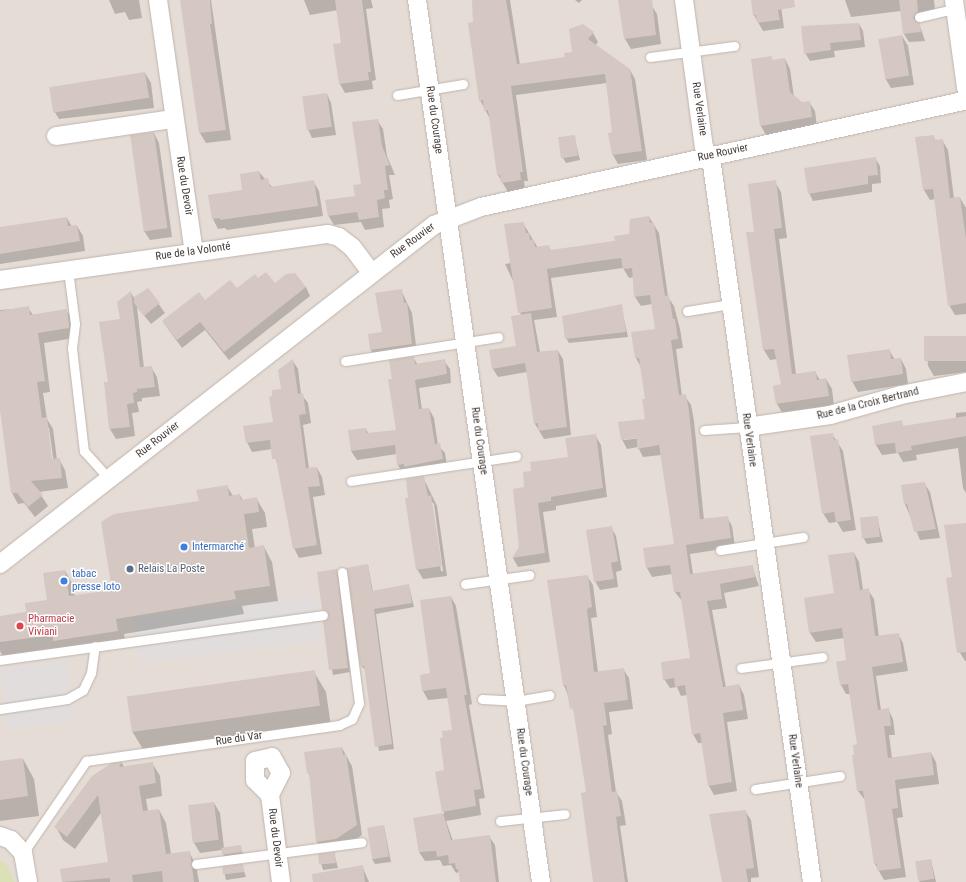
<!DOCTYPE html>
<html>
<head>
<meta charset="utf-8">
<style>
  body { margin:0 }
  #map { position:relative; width:966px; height:882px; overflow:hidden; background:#f1ebe7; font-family:"Roboto Condensed",sans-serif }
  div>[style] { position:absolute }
  .residential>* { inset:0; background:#e5dcd6; transform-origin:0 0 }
  .green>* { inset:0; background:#dbe1b5 }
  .parking>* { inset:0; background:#e0dddc; transform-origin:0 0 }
  .shadow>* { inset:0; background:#0003 }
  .building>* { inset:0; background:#d5c7c1; transform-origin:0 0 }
  .roads { filter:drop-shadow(0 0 1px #bfb4ae) drop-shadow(0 0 1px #bfb4ae) }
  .lane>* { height:9px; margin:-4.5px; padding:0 4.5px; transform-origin:4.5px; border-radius:4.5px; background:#fff }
  .street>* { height:18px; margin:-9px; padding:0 9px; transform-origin:9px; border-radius:9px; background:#fff }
  .dots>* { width:11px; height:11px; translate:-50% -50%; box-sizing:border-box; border:2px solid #fff; border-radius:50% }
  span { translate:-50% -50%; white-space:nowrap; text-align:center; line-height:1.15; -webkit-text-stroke:3px #fff; paint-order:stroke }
  .street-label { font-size:11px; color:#443b37 }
  .shop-label { font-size:11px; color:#366cbe }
  .left { translate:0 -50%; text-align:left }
  .service-label { font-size:11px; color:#4e5e75 }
  .health-label { font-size:11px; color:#be3a42 }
</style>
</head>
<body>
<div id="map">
  <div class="residential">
    <i style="left:0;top:0;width:966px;height:882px"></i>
  </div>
  <div class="green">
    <i style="clip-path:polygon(0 860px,6px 864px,15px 882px,0 882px)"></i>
  </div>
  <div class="parking">
    <i style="left:316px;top:595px;width:46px;height:183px;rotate:83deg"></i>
    <i style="left:67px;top:660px;width:61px;height:67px;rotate:83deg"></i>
  </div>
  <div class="shadow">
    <i style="clip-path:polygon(109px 0,139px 0,142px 18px,129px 20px,125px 12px,115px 14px)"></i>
    <i style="clip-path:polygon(181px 0,211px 0,231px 140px,206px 143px,200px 133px)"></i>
    <i style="clip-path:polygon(304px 0,371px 0,373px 8px,366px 9px,376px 80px,372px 81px,373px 89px,345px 93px,340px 84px,334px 45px,342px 44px,338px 10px,310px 15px)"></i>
    <i style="clip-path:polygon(473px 0,510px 0,520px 65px,566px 58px,593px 33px,598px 42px,595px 46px,630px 70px,635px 79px,647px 160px,618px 164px,613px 155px,609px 134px,614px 133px,607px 83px,516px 95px,528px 181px,524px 181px,525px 189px,508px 192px,498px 175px,490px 119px,480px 100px)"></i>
    <i style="clip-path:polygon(575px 0,582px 0,579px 3px)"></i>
    <i style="clip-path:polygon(619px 0,648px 0,657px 14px,661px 44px,631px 49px,625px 39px)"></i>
    <i style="clip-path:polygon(752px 0,780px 0,784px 28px,763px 31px,754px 15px)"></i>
    <i style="clip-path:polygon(845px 0,934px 0,935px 10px,922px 12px,923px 20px,919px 23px,925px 41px,909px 42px,904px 34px,901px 11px,851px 17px)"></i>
    <i style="clip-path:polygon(859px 24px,863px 31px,865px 47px,834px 51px,835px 57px,810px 61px,805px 53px,802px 27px)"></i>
    <i style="clip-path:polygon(902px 36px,908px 46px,914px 85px,891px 88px,885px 78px)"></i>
    <i style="clip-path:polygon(771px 57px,773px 61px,785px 59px,790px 69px,794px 97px,802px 103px,809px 102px,815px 111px,817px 127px,766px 135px,761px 126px)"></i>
    <i style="clip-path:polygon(145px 73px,151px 83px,154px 108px,59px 119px,53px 109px)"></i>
    <i style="clip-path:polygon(327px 94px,331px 103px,336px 135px,312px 138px,308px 129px)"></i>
    <i style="clip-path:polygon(377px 120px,383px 129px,387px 156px,395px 175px,389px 175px,393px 199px,389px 200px,390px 208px,382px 209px,384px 227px,365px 230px,361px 222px,334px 225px,328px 215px,356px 197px,362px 185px)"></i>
    <i style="clip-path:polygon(154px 133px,159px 143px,172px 237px,150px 240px,144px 231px)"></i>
    <i style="clip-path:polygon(574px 136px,580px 160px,566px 163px,563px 158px)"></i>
    <i style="clip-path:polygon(933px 136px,936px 141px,942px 140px,948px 150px,954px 199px,960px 198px,966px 208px,966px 314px,955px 315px,949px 305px,935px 199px,930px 200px,924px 190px,916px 138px)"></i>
    <i style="clip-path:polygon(875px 158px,880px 166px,881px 183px,872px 184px,872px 192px,813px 201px,809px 193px)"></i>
    <i style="clip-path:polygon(259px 172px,272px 187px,313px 181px,319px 191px,323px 216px,227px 230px,225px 228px,218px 229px,213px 219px,244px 191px)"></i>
    <i style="clip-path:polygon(775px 182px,781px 192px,787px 238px,779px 239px,796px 374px,815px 372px,820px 380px,826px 379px,832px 389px,834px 406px,783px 414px,777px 404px,783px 385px,777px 359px,770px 360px,764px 350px,748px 233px,755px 232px)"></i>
    <i style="clip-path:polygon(evenodd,649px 217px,659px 233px,668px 297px,674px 306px,680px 329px,683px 348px,676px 349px,682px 396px,685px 396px,691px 405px,694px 421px,704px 520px,727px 517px,732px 526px,735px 547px,690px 554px,693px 574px,752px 566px,759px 586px,724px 593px,727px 608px,712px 610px,726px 688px,739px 685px,744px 695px,748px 719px,727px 722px,737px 791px,714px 795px,709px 786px,703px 743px,698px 743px,693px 734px,687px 695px,681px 696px,677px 687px,670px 688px,664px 679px,691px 659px,682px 601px,675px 592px,672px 574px,652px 577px,647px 568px,675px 545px,661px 455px,643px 457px,638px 447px,627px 449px,622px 439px,646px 420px,646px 400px,641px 367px,636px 358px,656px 329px,652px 304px,641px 306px,635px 297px,634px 277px,629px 278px,623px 268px,551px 278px,557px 317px,534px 320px,540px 352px,558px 351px,563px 359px,571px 435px,544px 439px,535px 424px,527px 372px,498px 377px,493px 369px,517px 347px,521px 316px,515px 285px,505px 264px,511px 263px,523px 223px,538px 248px,549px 247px,551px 251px,616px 241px,630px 235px,649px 217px,624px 438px,642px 438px,624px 440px,624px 438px)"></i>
    <i style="clip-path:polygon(67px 218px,72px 227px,77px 226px,83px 236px,85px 251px,0 264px,0 228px)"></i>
    <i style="clip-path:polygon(258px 280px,274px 285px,306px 287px,310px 296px,229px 360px,205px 330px,182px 348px,163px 322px)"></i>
    <i style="clip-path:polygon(148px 289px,165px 313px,151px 324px,137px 307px,144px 368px,151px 367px,157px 377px,160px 396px,142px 398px,142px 401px,137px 402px,139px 412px,132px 413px,135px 436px,116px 439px,110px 429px,106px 383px,109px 383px,121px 320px,131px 293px,134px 298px)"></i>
    <i style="clip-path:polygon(401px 290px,412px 313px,417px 354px,377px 359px,371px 350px,383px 333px)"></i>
    <i style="clip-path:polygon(621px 306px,628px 337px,569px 343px,566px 338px)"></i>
    <i style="clip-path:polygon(evenodd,28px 308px,33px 315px,66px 310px,73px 320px,74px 338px,44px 343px,50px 392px,43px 393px,47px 419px,53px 429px,57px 460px,59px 459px,65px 470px,68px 488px,39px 492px,48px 506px,35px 517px,24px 503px,18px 504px,12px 493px,0 402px,0 310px,28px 308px,47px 426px,49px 428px,54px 464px,52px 464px,47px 426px)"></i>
    <i style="clip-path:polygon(966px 337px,966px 372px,934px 376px,928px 366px,926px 342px)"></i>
    <i style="clip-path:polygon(889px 350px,895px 360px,901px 359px,906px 369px,908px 384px,858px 392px,852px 381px)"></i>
    <i style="clip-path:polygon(413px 357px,418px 365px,444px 361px,450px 369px,451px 383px,419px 388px,422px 410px,429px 409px,434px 418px,438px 445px,445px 453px,447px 467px,403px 474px,398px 465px,397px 454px,357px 460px,351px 451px,366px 429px,369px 434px,397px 431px,393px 380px)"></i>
    <i style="clip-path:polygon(292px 360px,298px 369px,301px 394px,308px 403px,311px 423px,303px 425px,309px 469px,317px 468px,322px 477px,325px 495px,313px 497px,322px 554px,299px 558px,294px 548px,279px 468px,272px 449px,252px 452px,247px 442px,274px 422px)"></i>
    <i style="clip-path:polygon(966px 412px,966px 493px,963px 488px,958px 448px,916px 455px,917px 460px,903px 462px,898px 453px,882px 455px,876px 445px,873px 427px,901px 422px,904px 427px,956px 419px,956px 413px)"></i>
    <i style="clip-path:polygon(832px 434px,843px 451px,856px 530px,843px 532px,837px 522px,829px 523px,823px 513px)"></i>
    <i style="clip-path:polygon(595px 435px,601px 445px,607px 497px,556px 506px,556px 510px,543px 512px,550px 562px,518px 567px,513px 558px,520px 548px,526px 487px,532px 472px,569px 458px)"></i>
    <i style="clip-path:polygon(evenodd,423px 477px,437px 506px,447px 576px,423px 579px,417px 569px,409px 499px,423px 477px,431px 501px,434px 504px,443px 571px,441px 571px,431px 501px)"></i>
    <i style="clip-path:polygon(924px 483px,930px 492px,940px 538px,920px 540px,905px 504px,902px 486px)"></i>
    <i style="clip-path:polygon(227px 486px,233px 496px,240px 495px,243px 501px,256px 498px,265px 513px,267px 527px,252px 529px,255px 548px,264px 547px,272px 562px,278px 601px,242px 606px,244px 614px,124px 634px,126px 646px,63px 656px,59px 650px,4px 658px,0 651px,0 617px,27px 612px,48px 601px,65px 571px,74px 586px,75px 596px,114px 591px,200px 502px)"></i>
    <i style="clip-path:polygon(877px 517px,883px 542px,867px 544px,864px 539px)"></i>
    <i style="clip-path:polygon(966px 523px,966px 661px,965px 661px,959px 651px,954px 578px)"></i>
    <i style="clip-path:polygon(611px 527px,616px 536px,622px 570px,616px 572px,618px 587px,600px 590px,595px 581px)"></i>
    <i style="clip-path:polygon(854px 553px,859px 562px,863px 590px,868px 590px,874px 599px,879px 637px,898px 634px,903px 643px,908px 671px,876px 676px,881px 710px,888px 709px,893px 719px,895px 735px,889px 735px,892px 758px,931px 753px,936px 762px,939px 784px,899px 789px,903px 817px,897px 818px,906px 877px,884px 880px,875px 864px,865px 800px,858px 791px,853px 756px,856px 755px,858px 745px,850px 694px,846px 694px,841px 685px,837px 662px,847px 661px,844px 638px,816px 642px,810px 633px,805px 599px,835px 594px)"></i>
    <i style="clip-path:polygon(368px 565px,373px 592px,409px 586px,414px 607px,376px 614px,394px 749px,379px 751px,366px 670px,361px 666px)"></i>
    <i style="clip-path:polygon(336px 570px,339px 575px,350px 672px,333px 675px,324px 621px,329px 616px,323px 609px)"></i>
    <i style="clip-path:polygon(587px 576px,593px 585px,597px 617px,591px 618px,598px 672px,623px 669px,629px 678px,633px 709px,609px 712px,612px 734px,608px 735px,616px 792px,622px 801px,626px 825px,620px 826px,628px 882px,594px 882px,588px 793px,576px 717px,564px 685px)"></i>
    <i style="clip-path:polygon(451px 597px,456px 606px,472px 704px,469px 705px,485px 798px,479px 799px,481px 815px,446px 821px,453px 841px,489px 836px,495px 845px,499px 882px,461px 882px,459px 872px,456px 873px,451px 865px,443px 866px,440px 860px,425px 861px,419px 852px,414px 819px,444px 814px,446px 771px,453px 731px,448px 698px,428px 700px,423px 691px,431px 674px)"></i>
    <i style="clip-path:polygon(314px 672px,326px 692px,331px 726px,144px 751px,132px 731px)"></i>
    <i style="clip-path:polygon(342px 748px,352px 766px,362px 835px,341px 849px,323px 852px,317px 842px,311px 778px,308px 773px)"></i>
    <i style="clip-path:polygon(23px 759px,34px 779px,39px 816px,0 821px,0 762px)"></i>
    <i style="clip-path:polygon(122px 763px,124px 767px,152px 763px,160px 776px,162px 796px,146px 799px,148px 811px,159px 810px,166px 823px,171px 854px,189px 852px,196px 865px,199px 882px,63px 882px,61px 870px,109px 863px,101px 813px,75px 849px,63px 840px,56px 827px,112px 764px)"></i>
    <i style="clip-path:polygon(214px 803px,220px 813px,224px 848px,240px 846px,244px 856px,225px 859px,222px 850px,200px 853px,194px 843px)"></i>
    <i style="clip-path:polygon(745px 811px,751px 820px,759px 877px,751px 878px,751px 882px,723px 882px,710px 815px)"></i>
    <i style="clip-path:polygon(384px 826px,391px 862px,375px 864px,372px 859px)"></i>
    <i style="clip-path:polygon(334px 853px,338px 868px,323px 870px,319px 855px)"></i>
    <i style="clip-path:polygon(931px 860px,936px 882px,920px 882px,919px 881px)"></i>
    <i style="clip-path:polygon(242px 865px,246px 877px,226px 880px,223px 867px)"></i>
    <i style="clip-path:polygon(362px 866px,369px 882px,339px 882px)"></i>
  </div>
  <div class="building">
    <i style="clip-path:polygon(180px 0,210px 0,212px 24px,210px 24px,226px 130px,199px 133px)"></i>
    <i style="clip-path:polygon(335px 0,362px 0,371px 72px,368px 72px,369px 80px,339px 84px,333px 44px,341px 43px)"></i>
    <i style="clip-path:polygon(472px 0,506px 0,517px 64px,565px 57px,564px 53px,572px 52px,569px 29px,583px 24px,594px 32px,588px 39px,630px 69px,642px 151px,612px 155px,608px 133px,612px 132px,605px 74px,511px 86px,523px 172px,520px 172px,521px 180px,501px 183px,500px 175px,497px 175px,488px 110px,484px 111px,483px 100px,479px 101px,468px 23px,473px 22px)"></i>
    <i style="clip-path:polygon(618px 0,652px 0,656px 35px,624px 39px)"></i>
    <i style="clip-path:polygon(751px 0,794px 0,795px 7px,778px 10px,780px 20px,757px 23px,756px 15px,753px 16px)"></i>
    <i style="clip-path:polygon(899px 0,917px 0,918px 11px,913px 18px,920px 23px,921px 32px,903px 34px)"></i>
    <i style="clip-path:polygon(859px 23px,861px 40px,830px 43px,831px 50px,804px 54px,801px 26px)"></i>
    <i style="left:902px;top:35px;width:41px;height:24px;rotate:80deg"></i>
    <i style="clip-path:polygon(772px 56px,772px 60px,785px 58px,790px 92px,802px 102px,810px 101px,812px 117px,760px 126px,751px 59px)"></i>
    <i style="left:145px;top:72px;width:26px;height:97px;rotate:81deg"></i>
    <i style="left:327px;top:93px;width:34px;height:25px;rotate:82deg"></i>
    <i style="clip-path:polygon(378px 119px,382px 146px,390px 165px,385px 166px,388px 190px,384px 190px,385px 198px,377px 200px,379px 217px,359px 220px,357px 212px,328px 216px,325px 200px,355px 196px,353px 185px,361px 184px,352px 122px)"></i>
    <i style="left:154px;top:132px;width:97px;height:24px;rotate:82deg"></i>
    <i style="left:575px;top:135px;width:21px;height:17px;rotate:82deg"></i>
    <i style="clip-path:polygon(934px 135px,935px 140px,943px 139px,950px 198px,960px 197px,966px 238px,966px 303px,948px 306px,933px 189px,923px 190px,915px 137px)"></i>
    <i style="clip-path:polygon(876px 157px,878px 175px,868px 176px,868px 184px,808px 194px,804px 168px)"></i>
    <i style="clip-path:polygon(259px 171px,261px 180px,268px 178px,270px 187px,314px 180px,318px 206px,220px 220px,220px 218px,212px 219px,208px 195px,242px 190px,240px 174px)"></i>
    <i style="clip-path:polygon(776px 180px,782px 228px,774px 229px,792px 374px,816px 371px,817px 380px,826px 378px,829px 396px,776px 404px,773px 386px,781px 384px,774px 349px,763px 350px,746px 232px,754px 232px,748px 184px)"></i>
    <i style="clip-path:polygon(649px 216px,650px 223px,654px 223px,665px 296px,669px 295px,673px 319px,675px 319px,678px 339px,671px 340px,679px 395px,686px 394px,689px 411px,700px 519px,728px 516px,731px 538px,686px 545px,690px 574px,753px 565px,755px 577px,720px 584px,722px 599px,707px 601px,723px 687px,739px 684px,743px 710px,723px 713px,732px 782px,708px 786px,700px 733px,692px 735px,685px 685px,675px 687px,674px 678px,663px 680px,661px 662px,690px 658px,680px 592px,674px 592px,670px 565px,646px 568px,643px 548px,674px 544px,659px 445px,637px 449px,637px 438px,621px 440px,618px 422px,645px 419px,642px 399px,645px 399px,639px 358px,635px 358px,631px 332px,655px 329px,650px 295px,634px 297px,632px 268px,623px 269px,621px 258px,584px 263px,547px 269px,552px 308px,518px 313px,504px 224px,524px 222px,526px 233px,529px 233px,530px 240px,533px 239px,535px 247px,549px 245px,550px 250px,615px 241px,614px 236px,629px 234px,630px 219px)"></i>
    <i style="clip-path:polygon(67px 217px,68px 226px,77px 225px,80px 241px,0 254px,0 227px)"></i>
    <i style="clip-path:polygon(266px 272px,275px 283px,286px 274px,295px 273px,306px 287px,224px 352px,200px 322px,177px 340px,162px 321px,199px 292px,205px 300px,230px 280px,237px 288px,255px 274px,258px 278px)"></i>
    <i style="clip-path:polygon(148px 288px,160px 303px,144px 316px,134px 303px,134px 297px)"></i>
    <i style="clip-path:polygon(402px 289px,404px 303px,407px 302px,412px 344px,370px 350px,368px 334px,382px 332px,375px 293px)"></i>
    <i style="clip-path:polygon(131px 291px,140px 367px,152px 366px,155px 387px,137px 389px,137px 392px,133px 393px,134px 403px,127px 404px,130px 427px,109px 429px,104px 382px,108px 382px,99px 322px,120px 319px,117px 302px)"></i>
    <i style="clip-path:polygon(622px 304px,626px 332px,565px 339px,562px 316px)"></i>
    <i style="clip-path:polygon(29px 306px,30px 315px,67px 309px,69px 324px,69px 328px,38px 333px,45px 381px,37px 382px,42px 418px,47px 417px,52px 459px,60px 458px,62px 478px,31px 481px,43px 495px,28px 507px,17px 493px,11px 493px,0 410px,0 311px)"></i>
    <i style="clip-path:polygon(531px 313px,537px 352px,558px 350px,567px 427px,538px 431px,538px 423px,534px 424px,525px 363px,492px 369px,489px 350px,516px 346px,511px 316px)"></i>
    <i style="left:966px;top:336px;width:25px;height:42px;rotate:90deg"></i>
    <i style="clip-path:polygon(890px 349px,891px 359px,901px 358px,903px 374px,851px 382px,847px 355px)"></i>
    <i style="clip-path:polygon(414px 356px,415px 364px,445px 359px,447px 374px,415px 380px,419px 409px,429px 408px,435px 444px,440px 443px,443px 459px,404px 467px,404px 464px,397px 465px,395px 445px,351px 451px,348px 430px,366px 428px,367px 433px,396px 430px,388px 379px,392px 379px,389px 360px)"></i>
    <i style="clip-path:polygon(293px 359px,298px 394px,303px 393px,306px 414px,299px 415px,306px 468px,317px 467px,320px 486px,308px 487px,317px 545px,293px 549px,276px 459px,272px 459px,270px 440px,246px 443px,243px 426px,273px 422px,269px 397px,272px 396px,272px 390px,281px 389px,278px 370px)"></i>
    <i style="clip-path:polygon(966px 416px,966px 436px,911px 446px,912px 450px,896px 453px,895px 443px,875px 445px,872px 426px,902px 420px,903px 426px)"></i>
    <i style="clip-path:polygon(833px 433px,834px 440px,838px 439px,851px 520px,836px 522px,834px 512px,822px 514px,810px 436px)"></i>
    <i style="clip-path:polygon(596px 434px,603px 488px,551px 497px,551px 501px,538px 503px,545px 553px,512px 558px,519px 547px,513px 489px,524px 487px,523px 472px,531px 471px,530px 462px,568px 457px,565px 438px)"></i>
    <i style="clip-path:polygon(424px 476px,428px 496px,431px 495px,442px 566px,416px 570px,405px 498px,408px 498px,406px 479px)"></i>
    <i style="clip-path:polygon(925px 482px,936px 529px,914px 532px,907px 504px,904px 504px,901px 485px)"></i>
    <i style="clip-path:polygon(228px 485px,229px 496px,240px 494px,241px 500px,257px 497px,259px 512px,244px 514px,249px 548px,264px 545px,270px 586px,234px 591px,236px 599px,116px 619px,118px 631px,53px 641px,53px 635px,0 642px,0 616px,26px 612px,25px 603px,47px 600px,43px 573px,65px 570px,69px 596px,112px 590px,101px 522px,114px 514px,199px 501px,196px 490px)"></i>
    <i style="left:878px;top:516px;width:21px;height:18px;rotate:85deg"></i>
    <i style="clip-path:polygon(966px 523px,966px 652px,957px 653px,946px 578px,952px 577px,944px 525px)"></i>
    <i style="clip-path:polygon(612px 526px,618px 561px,611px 563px,614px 579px,594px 582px,586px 530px)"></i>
    <i style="clip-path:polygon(854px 552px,860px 590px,869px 588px,875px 636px,899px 633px,903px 662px,872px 667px,878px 710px,889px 708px,891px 726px,884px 726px,888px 758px,931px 752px,934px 775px,895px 780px,898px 808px,892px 809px,901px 868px,877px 871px,877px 864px,874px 864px,863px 791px,857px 791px,852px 755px,854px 755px,853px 745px,857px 744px,848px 684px,840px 685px,836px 662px,846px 660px,842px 628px,809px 633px,804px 598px,834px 593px,828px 555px)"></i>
    <i style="clip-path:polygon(368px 564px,372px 591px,409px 584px,412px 603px,374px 609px,392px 744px,375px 747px,364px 666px,360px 666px,346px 568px)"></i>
    <i style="clip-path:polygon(337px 569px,348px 668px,329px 670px,323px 621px,329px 615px,322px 609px,317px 572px)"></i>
    <i style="clip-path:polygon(588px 575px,592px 607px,587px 609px,594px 672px,624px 668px,628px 700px,604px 703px,607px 725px,603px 726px,612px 792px,617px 791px,621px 816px,616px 817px,625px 882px,593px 882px,581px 793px,586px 792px,573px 708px,570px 709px,566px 685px,563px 686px,547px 580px)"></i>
    <i style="clip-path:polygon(451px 596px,467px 695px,464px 695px,481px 789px,474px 790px,476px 806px,442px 812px,435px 772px,444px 770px,440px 738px,443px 737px,442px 731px,452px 730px,446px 688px,422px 691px,420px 675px,430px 673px,420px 600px)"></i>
    <i style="left:315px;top:670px;width:36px;height:190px;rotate:82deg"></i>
    <i style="clip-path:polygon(342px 747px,343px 755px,346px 754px,357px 825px,336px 839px,316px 842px,309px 773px,307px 773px,304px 752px)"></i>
    <i style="clip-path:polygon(23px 758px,28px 796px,0 800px,0 761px)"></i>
    <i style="clip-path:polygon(122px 762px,119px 767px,153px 762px,156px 783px,139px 786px,143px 811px,159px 809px,166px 854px,190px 851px,194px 882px,163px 882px,162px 871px,132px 875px,133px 882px,110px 882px,110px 878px,62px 882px,60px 869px,108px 862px,98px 795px,67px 837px,54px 827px,92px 776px,112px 763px)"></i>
    <i style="left:214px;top:802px;width:38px;height:26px;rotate:83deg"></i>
    <i style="clip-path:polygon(746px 810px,754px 868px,746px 869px,748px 882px,722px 882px,709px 814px)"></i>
    <i style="clip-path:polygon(443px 813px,451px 840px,490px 835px,496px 882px,460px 882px,458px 869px,456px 869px,455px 863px,449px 864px,448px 855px,437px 857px,436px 851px,419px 852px,413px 818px)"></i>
    <i style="left:384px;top:825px;width:32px;height:17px;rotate:81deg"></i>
    <i style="left:241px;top:845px;width:7px;height:20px;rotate:82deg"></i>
    <i style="left:335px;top:852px;width:11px;height:17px;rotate:85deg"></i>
    <i style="left:931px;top:859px;width:20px;height:16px;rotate:81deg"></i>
    <i style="left:243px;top:864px;width:8px;height:21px;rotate:83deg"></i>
    <i style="clip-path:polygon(363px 865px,365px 882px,313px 882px,312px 874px)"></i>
  </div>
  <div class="roads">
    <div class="lane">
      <i style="left:919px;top:17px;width:37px;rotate:-13deg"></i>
      <i style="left:650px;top:57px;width:85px;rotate:-7.5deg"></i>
      <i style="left:397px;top:95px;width:67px;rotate:-9.5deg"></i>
      <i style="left:68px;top:270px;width:54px;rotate:82.6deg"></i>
      <i style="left:75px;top:324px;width:24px;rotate:97deg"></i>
      <i style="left:72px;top:348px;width:104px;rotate:83.4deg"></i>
      <i style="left:84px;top:451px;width:38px;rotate:48deg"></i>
      <i style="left:687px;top:311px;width:44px;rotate:-9.2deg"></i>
      <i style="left:345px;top:361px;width:155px;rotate:-8.9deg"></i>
      <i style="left:704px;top:430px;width:43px;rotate:-4deg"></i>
      <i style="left:351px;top:481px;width:167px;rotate:-8.6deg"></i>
      <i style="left:720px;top:550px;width:84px;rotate:-8.9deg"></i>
      <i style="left:465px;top:584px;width:65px;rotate:-8deg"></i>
      <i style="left:0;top:660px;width:326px;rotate:-7.9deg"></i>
      <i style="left:741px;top:668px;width:82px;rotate:-7.7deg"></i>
      <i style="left:482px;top:699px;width:34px;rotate:3deg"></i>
      <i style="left:516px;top:701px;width:34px;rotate:-10deg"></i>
      <i style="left:0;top:709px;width:68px;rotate:-8.5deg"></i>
      <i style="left:67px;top:699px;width:18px;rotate:-29deg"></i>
      <i style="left:83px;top:690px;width:19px;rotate:-65deg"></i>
      <i style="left:91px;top:673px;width:27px;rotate:-82deg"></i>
      <i style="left:755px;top:789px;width:86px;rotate:-8.7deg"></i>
      <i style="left:500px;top:821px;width:65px;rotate:-6.1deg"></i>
      <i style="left:23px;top:853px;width:112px;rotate:-55.6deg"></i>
      <i style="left:86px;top:761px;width:256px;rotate:-8.1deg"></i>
      <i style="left:339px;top:725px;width:14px;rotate:-25deg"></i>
      <i style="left:352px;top:719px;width:17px;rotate:-66deg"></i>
      <i style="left:359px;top:703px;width:132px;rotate:-97.4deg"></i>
      <i style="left:196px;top:864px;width:167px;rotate:-7.5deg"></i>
    </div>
    <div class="street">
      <i style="left:158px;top:0;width:255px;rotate:81.9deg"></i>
      <i style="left:417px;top:0;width:891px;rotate:82deg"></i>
      <i style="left:684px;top:0;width:148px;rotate:82.3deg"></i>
      <i style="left:704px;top:147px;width:20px;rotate:66deg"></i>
      <i style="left:712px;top:165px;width:724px;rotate:82.06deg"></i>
      <i style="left:954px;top:0;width:89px;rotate:82.2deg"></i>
      <i style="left:56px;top:136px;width:118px;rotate:-8.3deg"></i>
      <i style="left:0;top:280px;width:331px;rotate:-8deg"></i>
      <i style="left:328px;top:234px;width:11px;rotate:15deg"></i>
      <i style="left:339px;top:237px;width:16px;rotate:38deg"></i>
      <i style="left:352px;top:247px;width:31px;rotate:53deg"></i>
      <i style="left:747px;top:427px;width:84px;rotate:-8.2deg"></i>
      <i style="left:830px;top:415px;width:74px;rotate:-15.7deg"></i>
      <i style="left:901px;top:395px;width:66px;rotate:-11.3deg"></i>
      <i style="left:0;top:564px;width:551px;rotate:-37.99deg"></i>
      <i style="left:434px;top:225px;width:50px;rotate:-21deg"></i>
      <i style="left:481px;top:207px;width:497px;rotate:-12.4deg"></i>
      <i style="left:270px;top:795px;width:21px;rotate:-135deg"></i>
      <i style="left:255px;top:780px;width:19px;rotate:-90deg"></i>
      <i style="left:255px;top:761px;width:17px;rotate:-13deg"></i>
      <i style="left:272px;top:757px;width:18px;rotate:61deg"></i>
      <i style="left:281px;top:773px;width:25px;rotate:117deg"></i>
      <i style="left:270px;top:795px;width:88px;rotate:82.8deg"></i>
      <i style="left:0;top:836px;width:12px;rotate:20deg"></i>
      <i style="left:11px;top:840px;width:18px;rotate:47deg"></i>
      <i style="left:23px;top:853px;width:29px;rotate:80deg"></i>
    </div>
  </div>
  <div class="dots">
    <i style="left:184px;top:547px;background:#3f7fe0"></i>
    <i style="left:130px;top:569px;background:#5c6f8a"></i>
    <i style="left:64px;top:581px;background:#3f7fe0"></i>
    <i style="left:20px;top:626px;background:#e0444e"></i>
  </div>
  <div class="street-label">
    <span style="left:699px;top:109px;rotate:82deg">Rue Verlaine</span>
    <span style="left:434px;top:120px;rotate:82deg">Rue du Courage</span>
    <span style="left:723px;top:153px;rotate:-12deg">Rue Rouvier</span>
    <span style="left:184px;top:186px;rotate:81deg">Rue du Devoir</span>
    <span style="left:413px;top:241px;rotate:-36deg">Rue Rouvier</span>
    <span style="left:193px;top:252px;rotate:-8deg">Rue de la Volonté</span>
    <span style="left:868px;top:404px;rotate:-14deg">Rue de la Croix Bertrand</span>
    <span style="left:158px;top:440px;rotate:-38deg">Rue Rouvier</span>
    <span style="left:749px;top:440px;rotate:82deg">Rue Verlaine</span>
    <span style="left:479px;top:441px;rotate:82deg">Rue du Courage</span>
    <span style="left:239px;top:739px;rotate:-8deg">Rue du Var</span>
    <span style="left:795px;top:761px;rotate:82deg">Rue Verlaine</span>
    <span style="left:524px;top:762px;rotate:82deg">Rue du Courage</span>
    <span style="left:275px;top:838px;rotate:83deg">Rue du Devoir</span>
  </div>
  <div class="shop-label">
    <span class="left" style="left:192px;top:547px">Intermarché</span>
    <span class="left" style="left:72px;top:581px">tabac<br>presse loto</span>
  </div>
  <div class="service-label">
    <span class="left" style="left:138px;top:569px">Relais La Poste</span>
  </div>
  <div class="health-label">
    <span class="left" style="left:28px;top:626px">Pharmacie<br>Viviani</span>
  </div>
</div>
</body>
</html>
